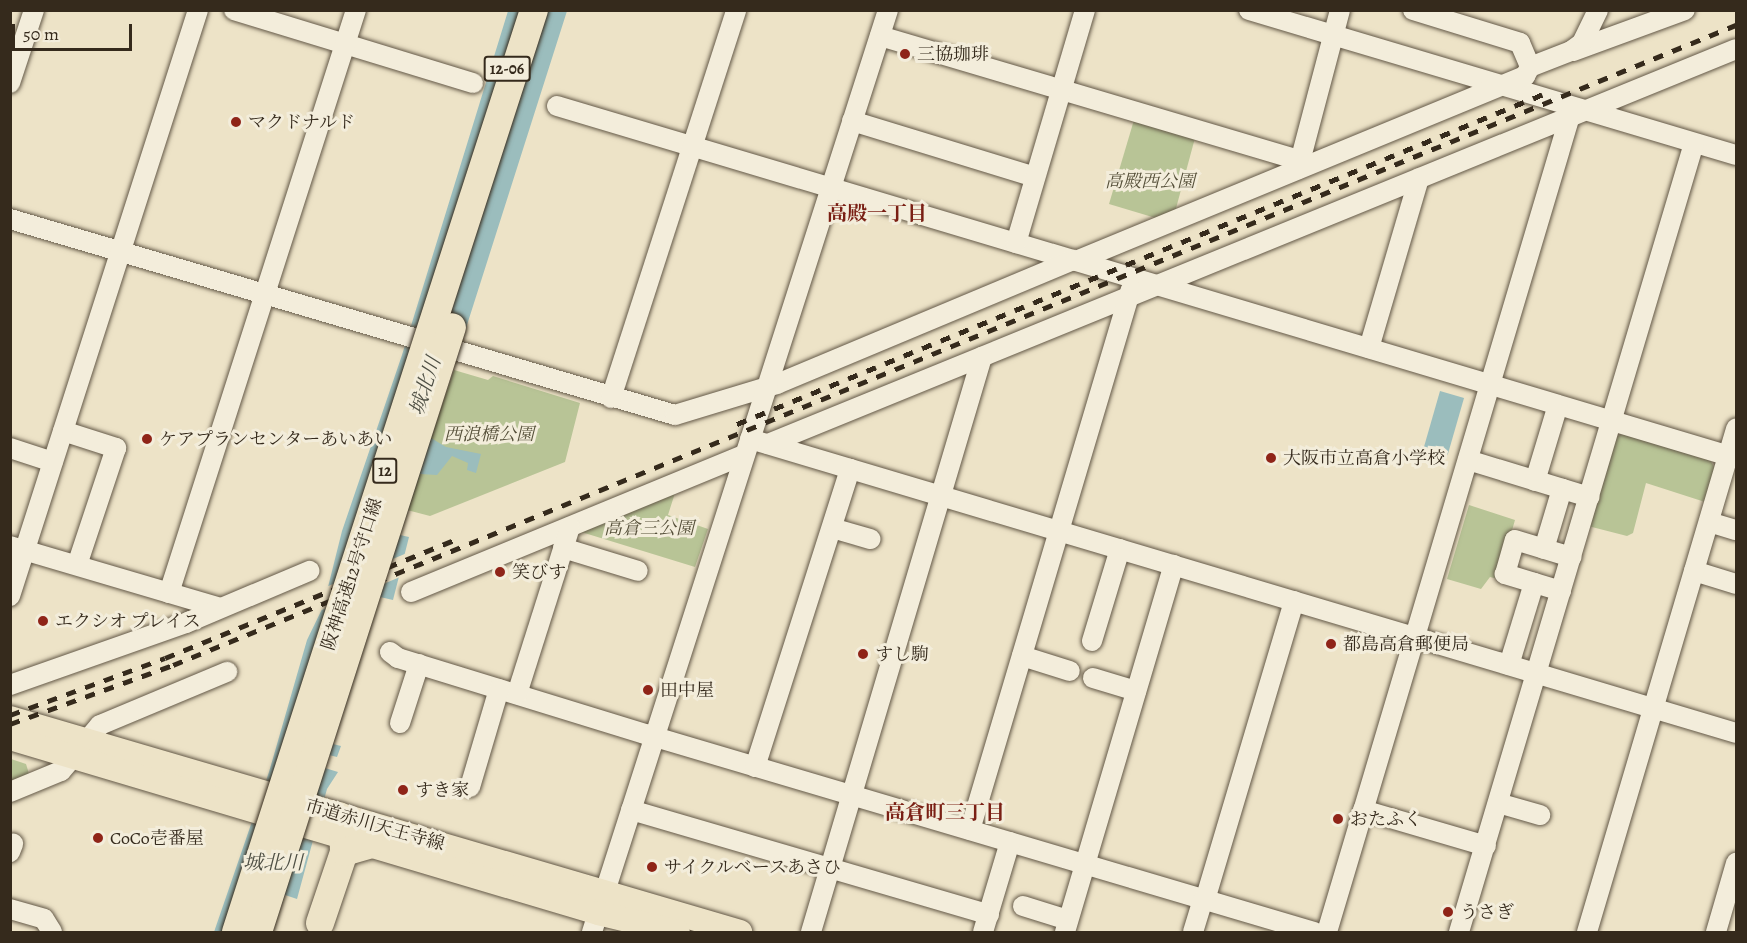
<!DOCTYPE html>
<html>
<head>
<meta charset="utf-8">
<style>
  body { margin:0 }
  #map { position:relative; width:1747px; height:943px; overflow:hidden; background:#ede3c7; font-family:Alegreya,"Noto Serif JP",serif }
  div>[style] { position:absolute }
  .green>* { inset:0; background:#b8c496 }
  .water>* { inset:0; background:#9bbdbd; transform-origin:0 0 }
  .pier>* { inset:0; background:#ede3c7 }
  .roads { filter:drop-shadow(0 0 2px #635847) drop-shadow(0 0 2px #635847) }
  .minor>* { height:20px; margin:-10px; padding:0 10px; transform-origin:10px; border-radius:10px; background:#f3eddb }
  .major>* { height:24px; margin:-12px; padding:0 12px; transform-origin:12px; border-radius:12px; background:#ede3c7 }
  .highway>* { height:28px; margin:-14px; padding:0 14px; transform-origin:14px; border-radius:14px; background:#ede3c7 }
  .rail>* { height:4.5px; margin-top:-2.25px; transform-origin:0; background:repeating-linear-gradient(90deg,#352a1c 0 10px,transparent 0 20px) }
  .bridges { filter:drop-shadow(0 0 2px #352a1c) drop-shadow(0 0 2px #352a1c) }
  .highway-bridge>* { height:28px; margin:-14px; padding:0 14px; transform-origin:14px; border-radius:14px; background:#ede3c7 }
  .dots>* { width:16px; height:16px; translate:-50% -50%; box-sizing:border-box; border:3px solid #f3eddb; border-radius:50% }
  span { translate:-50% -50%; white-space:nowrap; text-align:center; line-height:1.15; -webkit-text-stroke:6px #f3eddb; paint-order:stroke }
  .shield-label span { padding:2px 4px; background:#f3eddb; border:2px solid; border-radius:4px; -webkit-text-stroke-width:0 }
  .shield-label { font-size:16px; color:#352a1c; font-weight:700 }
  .poi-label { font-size:18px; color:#352a1c }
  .left { translate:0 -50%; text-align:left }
  .park-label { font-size:18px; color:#56503a; font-style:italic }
  .street-label { font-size:18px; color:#352a1c }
  .neighbourhood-label { font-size:20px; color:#7a1f14; font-weight:700 }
  .water-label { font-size:20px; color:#4e4f44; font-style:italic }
  .frame { position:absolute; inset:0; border:12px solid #352a1c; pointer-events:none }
  .scale { position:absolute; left:12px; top:24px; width:120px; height:27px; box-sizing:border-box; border:3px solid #352a1c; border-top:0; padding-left:8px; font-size:18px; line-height:21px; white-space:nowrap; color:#352a1c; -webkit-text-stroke:4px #f3eddb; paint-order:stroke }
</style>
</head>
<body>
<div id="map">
  <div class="green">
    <i style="clip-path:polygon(1134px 120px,1195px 138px,1175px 212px,1159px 219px,1109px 204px)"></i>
    <i style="clip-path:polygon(454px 370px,488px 380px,493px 376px,580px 403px,565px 462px,430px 516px,407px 510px)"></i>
    <i style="clip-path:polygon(1622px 434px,1710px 460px,1715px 468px,1705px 502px,1646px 483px,1633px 533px,1627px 536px,1588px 526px,1614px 438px)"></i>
    <i style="clip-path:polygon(675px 493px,668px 515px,708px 529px,695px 567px,578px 531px)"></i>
    <i style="clip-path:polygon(1469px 505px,1515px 520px,1498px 579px,1490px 577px,1481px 589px,1447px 579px)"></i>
    <i style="clip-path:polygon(11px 759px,26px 764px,30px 777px,11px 783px)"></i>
  </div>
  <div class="water">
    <i style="clip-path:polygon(508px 11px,567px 11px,431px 438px,446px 447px,481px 454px,476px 473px,467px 470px,468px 463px,452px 456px,437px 475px,420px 474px,400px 535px,409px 537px,393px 600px,380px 597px,333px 744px,341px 746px,337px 757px,329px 755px,325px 768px,338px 772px,327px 789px,297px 899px,285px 895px,272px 932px,214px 932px,269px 772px,307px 640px,323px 607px,342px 531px,402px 355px)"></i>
    <i style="left:1440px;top:391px;width:25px;height:59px;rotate:16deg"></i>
  </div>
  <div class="pier">
    <i style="clip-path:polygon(407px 553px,400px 577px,317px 612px,326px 587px)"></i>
  </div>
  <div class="roads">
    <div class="minor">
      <i style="left:234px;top:10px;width:250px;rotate:17deg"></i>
      <i style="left:1249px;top:10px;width:508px;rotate:16.58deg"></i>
      <i style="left:1413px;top:10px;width:112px;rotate:17.1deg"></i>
      <i style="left:1520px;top:43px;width:26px;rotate:67deg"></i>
      <i style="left:880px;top:36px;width:436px;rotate:16.5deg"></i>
      <i style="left:1573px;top:51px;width:119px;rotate:-20.1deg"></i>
      <i style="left:10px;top:83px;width:77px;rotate:-71.8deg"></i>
      <i style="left:557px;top:106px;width:1230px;rotate:16.62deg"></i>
      <i style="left:852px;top:121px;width:191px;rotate:17deg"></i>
      <i style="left:1298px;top:169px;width:164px;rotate:-75.2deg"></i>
      <i style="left:10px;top:219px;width:693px;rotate:16.42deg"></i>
      <i style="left:675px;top:415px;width:107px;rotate:-16.9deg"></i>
      <i style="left:777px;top:384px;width:322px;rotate:-22.7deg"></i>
      <i style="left:1016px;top:243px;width:243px;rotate:-73.5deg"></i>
      <i style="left:1076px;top:261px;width:486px;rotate:-22.4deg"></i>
      <i style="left:1525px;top:76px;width:10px;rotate:-61deg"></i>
      <i style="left:1530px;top:67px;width:44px;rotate:-21.3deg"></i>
      <i style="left:1571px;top:51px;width:14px;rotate:-36deg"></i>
      <i style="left:1582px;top:43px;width:37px;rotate:-64deg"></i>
      <i style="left:1369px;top:348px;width:177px;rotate:-73.6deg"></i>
      <i style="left:611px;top:398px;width:408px;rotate:-72.1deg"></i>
      <i style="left:63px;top:431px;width:56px;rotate:17.8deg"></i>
      <i style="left:116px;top:448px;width:123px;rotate:108.4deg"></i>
      <i style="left:750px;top:439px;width:1029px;rotate:16.6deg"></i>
      <i style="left:768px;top:444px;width:1045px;rotate:-22.2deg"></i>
      <i style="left:10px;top:448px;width:45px;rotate:18deg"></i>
      <i style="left:1468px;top:460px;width:127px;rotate:17deg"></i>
      <i style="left:1535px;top:481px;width:79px;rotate:-73.2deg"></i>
      <i style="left:1709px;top:522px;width:28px;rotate:17deg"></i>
      <i style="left:832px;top:528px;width:40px;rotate:16deg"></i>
      <i style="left:10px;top:546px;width:219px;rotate:16.4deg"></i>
      <i style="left:563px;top:548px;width:78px;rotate:17deg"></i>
      <i style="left:1544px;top:549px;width:63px;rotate:-73.3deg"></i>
      <i style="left:1694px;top:571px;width:44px;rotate:17.2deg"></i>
      <i style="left:1561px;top:591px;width:59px;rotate:-163.1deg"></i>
      <i style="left:1505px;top:574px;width:35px;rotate:-74deg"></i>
      <i style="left:1515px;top:540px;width:59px;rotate:16.9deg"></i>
      <i style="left:411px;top:592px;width:361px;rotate:-22.4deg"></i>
      <i style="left:169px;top:593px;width:612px;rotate:-72.22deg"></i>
      <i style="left:10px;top:596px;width:615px;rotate:-72.21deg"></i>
      <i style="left:1092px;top:641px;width:96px;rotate:-73.1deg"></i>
      <i style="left:390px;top:652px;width:10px;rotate:37deg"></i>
      <i style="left:398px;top:658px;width:258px;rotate:17.1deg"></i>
      <i style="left:645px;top:734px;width:698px;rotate:16.49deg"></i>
      <i style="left:1022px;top:656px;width:50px;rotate:17.4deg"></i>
      <i style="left:1509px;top:665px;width:86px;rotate:-73deg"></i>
      <i style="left:1093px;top:678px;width:45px;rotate:16.8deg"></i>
      <i style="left:10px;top:685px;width:187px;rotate:-19.4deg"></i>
      <i style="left:186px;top:623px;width:134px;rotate:-22.9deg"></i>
      <i style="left:517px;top:694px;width:175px;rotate:-72.4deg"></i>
      <i style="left:400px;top:723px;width:62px;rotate:-72.1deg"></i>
      <i style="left:755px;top:767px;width:313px;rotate:-72.3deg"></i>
      <i style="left:470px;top:787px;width:102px;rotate:-73.5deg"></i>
      <i style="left:10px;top:792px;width:55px;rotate:-22.4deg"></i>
      <i style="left:61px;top:771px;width:60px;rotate:-49.7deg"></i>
      <i style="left:100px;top:725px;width:138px;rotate:-22.7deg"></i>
      <i style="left:1498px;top:803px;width:44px;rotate:15.9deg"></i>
      <i style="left:631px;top:810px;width:373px;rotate:16.3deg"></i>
      <i style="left:1363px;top:810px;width:128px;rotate:16.3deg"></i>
      <i style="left:970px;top:830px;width:564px;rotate:-73.43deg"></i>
      <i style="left:10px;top:852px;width:9px;rotate:-69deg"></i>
      <i style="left:1205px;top:900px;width:312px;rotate:-73.4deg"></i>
      <i style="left:1023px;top:906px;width:47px;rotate:17.3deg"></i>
      <i style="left:10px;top:909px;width:35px;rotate:16deg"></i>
      <i style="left:44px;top:919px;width:15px;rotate:58deg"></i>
      <i style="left:592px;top:932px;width:968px;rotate:-72.2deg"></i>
      <i style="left:811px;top:932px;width:600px;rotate:-73.44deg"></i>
      <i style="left:983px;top:932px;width:94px;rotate:-73.3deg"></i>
      <i style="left:1065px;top:932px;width:383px;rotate:-73.5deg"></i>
      <i style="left:1193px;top:932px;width:34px;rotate:-73deg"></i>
      <i style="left:1327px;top:932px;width:859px;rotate:-73.42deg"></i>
      <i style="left:1459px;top:932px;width:823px;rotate:-73.41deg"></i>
      <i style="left:1587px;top:932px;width:525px;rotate:-73.5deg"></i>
      <i style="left:1716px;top:932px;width:72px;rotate:-73.8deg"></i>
    </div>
    <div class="major">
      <i style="left:10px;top:718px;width:761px;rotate:16.34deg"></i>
      <i style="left:10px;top:738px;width:613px;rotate:16.57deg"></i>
      <i style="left:598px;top:913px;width:82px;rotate:13.4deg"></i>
    </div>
    <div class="highway">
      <i style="left:339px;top:816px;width:8px;rotate:60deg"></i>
      <i style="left:343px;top:823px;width:29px;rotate:88deg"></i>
      <i style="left:320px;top:923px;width:75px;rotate:-71.3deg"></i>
      <i style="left:344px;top:852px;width:26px;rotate:-16deg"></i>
    </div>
  </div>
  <div class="rail">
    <i style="left:737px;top:424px;width:879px;rotate:-22.25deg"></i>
    <i style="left:10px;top:715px;width:165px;rotate:-20.2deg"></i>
    <i style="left:165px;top:658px;width:312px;rotate:-22.2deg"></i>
    <i style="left:10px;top:724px;width:173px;rotate:-19.9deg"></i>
    <i style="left:173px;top:665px;width:1689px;rotate:-22.27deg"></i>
  </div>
  <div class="bridges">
    <div class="highway-bridge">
      <i style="left:236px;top:932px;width:969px;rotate:-72.09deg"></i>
      <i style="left:258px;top:932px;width:635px;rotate:-72.22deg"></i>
    </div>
  </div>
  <div class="dots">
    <i style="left:905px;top:54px;background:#8f2418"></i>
    <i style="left:236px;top:122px;background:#8f2418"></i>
    <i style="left:147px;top:439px;background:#8f2418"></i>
    <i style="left:1271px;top:458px;background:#8f2418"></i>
    <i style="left:500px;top:572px;background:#8f2418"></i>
    <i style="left:43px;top:621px;background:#8f2418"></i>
    <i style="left:1331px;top:644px;background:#8f2418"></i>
    <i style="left:863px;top:654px;background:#8f2418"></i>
    <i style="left:648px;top:690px;background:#8f2418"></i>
    <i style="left:403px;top:790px;background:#8f2418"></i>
    <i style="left:1338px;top:819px;background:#8f2418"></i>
    <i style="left:98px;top:838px;background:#8f2418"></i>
    <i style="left:652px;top:867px;background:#8f2418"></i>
    <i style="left:1448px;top:912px;background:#8f2418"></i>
  </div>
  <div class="shield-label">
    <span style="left:507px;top:69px">12-06</span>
    <span style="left:385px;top:471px">12</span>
  </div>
  <div class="poi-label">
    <span class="left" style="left:917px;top:54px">三協珈琲</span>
    <span class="left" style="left:248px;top:122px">マクドナルド</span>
    <span class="left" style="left:159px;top:439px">ケアプランセンターあいあい</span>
    <span class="left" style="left:1283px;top:458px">大阪市立高倉小学校</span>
    <span class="left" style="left:512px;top:572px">笑びす</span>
    <span class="left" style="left:55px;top:621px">エクシオ プレイス</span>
    <span class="left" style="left:1343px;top:644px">都島高倉郵便局</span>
    <span class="left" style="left:875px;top:654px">すし駒</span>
    <span class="left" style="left:660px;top:690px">田中屋</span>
    <span class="left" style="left:415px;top:790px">すき家</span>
    <span class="left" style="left:1350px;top:819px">おたふく</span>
    <span class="left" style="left:110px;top:838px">CoCo壱番屋</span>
    <span class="left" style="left:664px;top:867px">サイクルベースあさひ</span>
    <span class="left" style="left:1460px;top:912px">うさぎ</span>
  </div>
  <div class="park-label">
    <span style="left:1150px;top:181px">高殿西公園</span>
    <span style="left:489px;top:434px">西浪橋公園</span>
    <span style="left:649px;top:528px">高倉三公園</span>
  </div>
  <div class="street-label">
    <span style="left:352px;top:574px;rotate:-72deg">阪神高速12号守口線</span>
    <span style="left:375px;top:825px;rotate:16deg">市道赤川天王寺線</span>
  </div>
  <div class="neighbourhood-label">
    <span style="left:877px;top:213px">高殿一丁目</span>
    <span style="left:945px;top:812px">高倉町三丁目</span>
  </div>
  <div class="water-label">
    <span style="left:425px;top:386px;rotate:-72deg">城北川</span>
    <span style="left:273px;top:862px">城北川</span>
  </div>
  <div class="frame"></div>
  <div class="scale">50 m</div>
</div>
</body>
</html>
